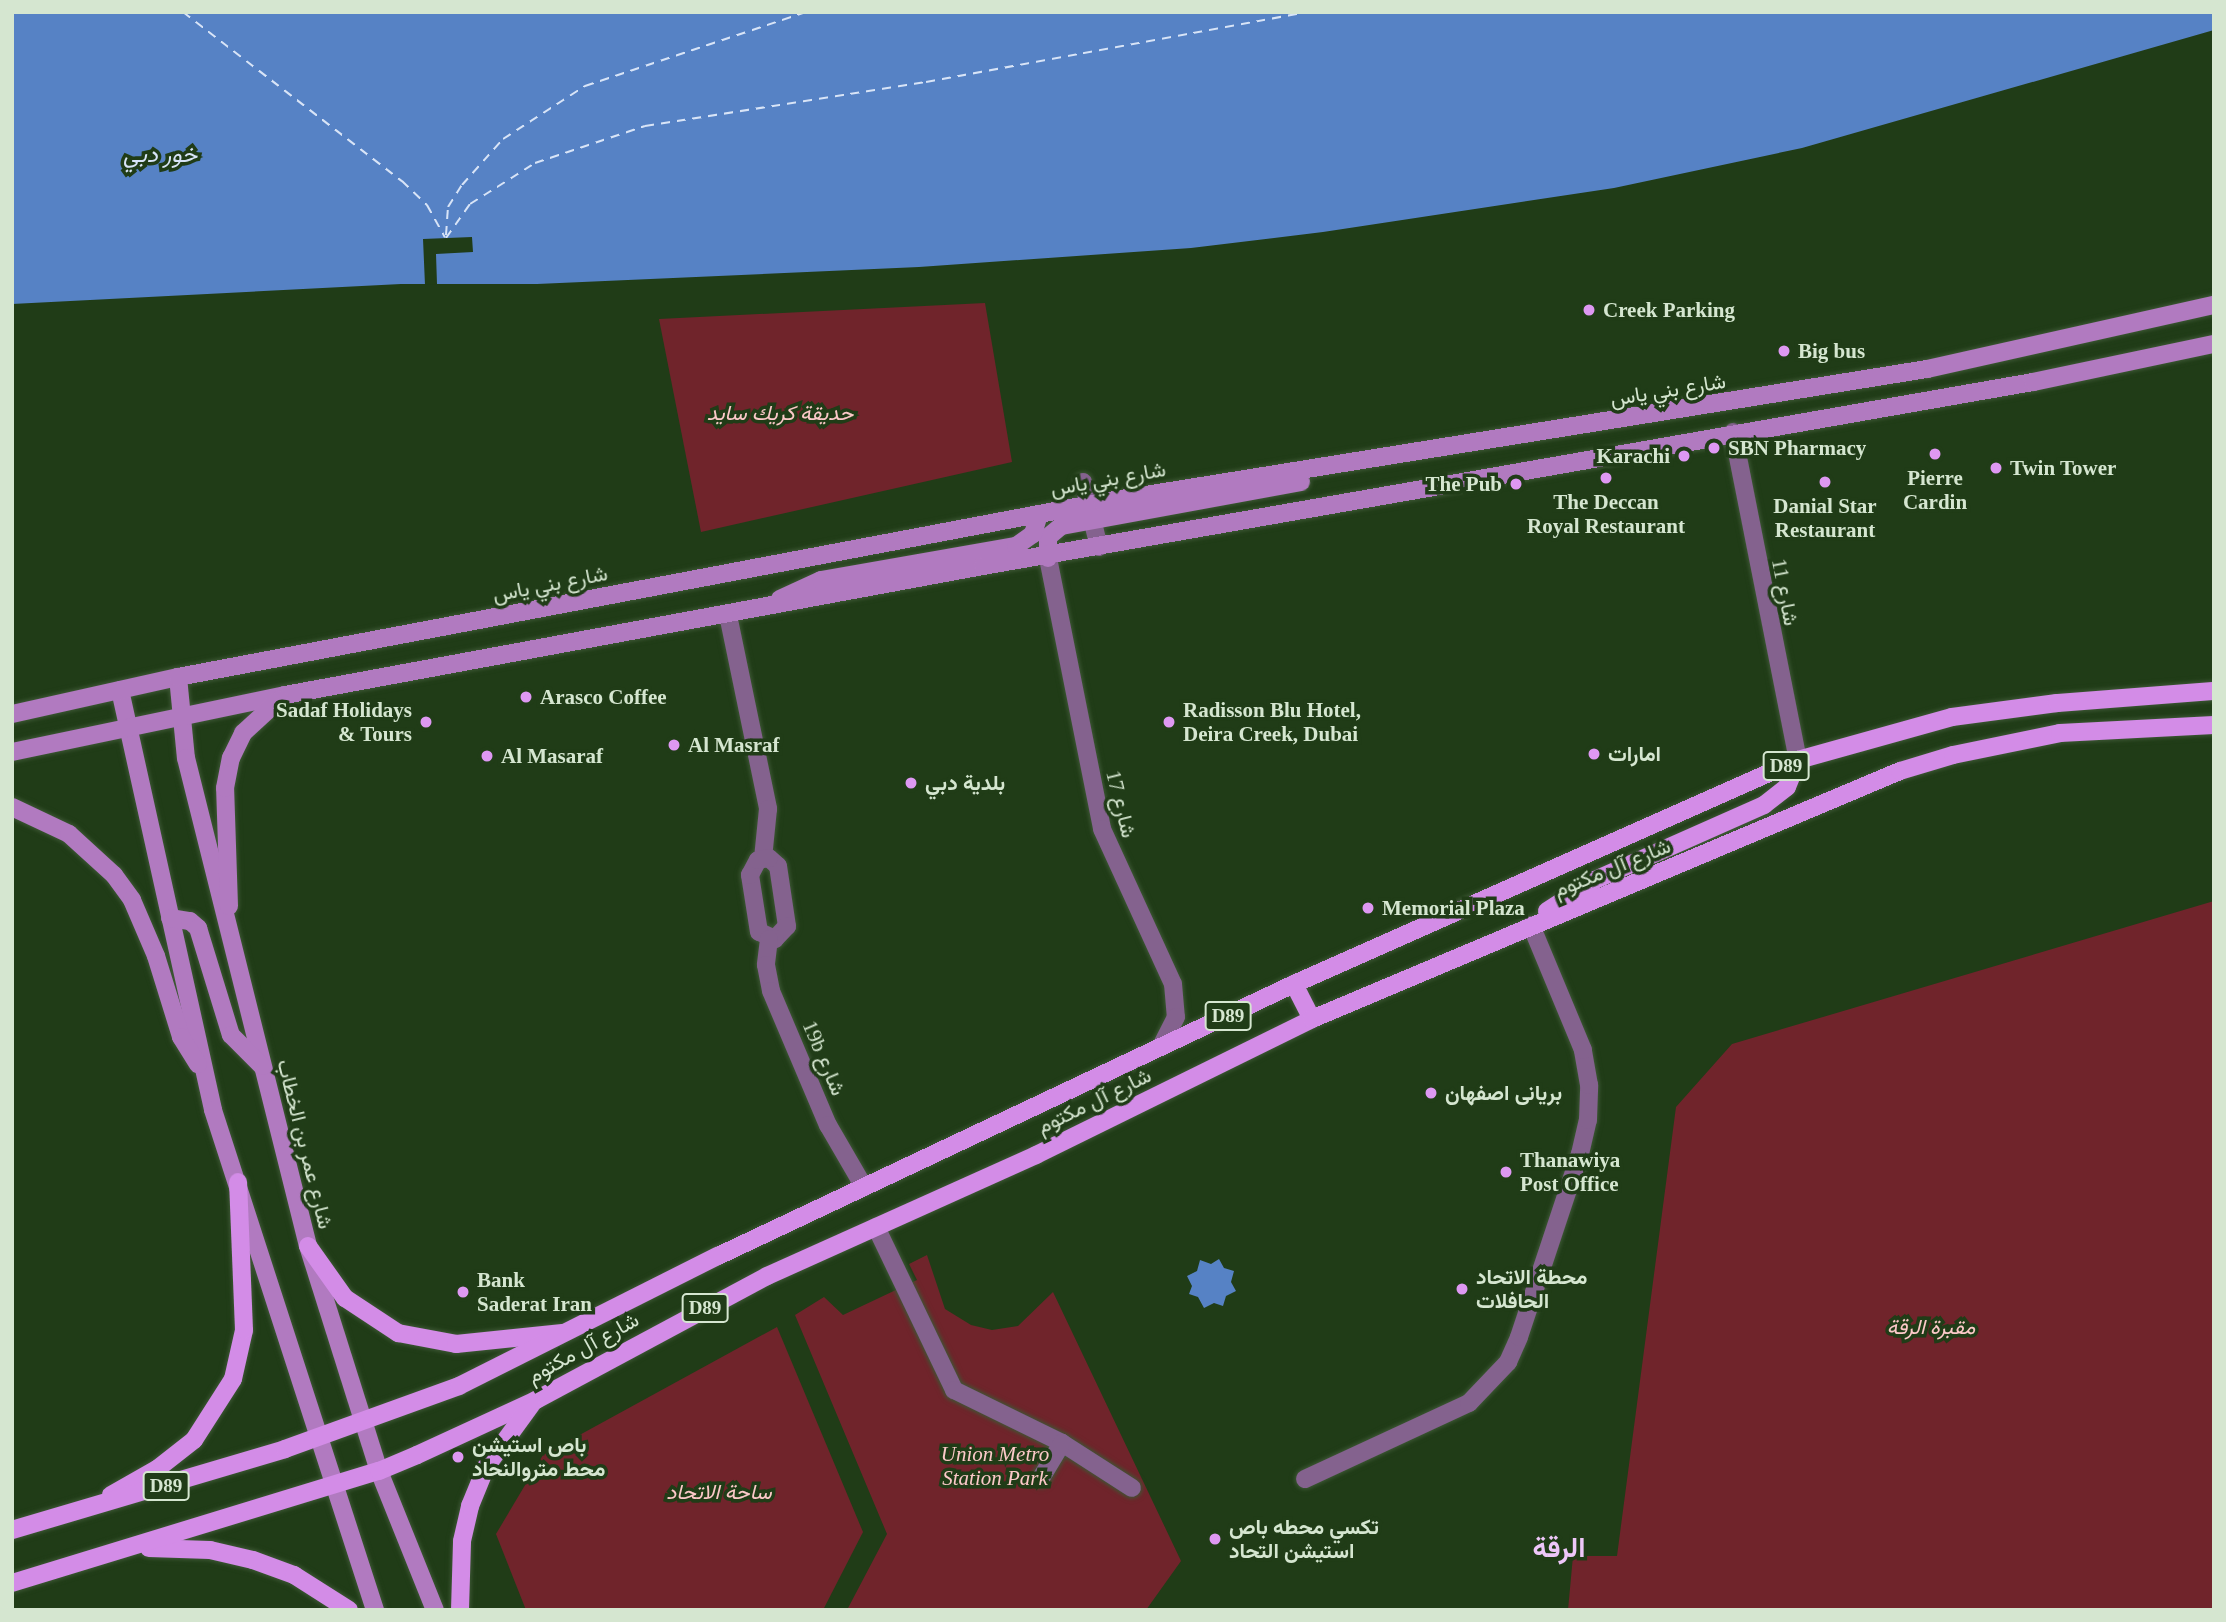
<!DOCTYPE html>
<html>
<head>
<meta charset="utf-8">
<style>
  body { margin:0 }
  #map { position:relative; width:2226px; height:1622px; overflow:hidden; background:#203c17; font-family:"Times New Roman",Vazirmatn,serif }
  div>[style] { position:absolute }
  .green>* { inset:0; background:#70242b }
  .water>* { inset:0; background:#5682c5 }
  .pier>* { inset:0; background:#203c17 }
  .ferry>* { height:2px; margin-top:-1px; transform-origin:0; background:repeating-linear-gradient(90deg,#d8e4f7 0 9px,transparent 0 16px) }
  .roads { filter:drop-shadow(0 0 2px #3d5735) drop-shadow(0 0 2px #3d5735) }
  .street>* { height:18px; margin:-9px; padding:0 9px; transform-origin:9px; border-radius:9px; background:#84628e }
  .secondary>* { height:18px; margin:-9px; padding:0 9px; transform-origin:9px; border-radius:9px; background:#b17ac0 }
  .primary>* { height:18px; margin:-9px; padding:0 9px; transform-origin:9px; border-radius:9px; background:#d38ce7 }
  .dots>* { width:19px; height:19px; translate:-50% -50%; box-sizing:border-box; border:4px solid #203c17; border-radius:50% }
  span { translate:-50% -50%; white-space:nowrap; text-align:center; line-height:1.15; -webkit-text-stroke:7px #203c17; paint-order:stroke }
  .shield-label span { padding:2px 5px; background:#203c17; border:2px solid; border-radius:5px; -webkit-text-stroke-width:0 }
  .shield-label { font-size:19px; color:#d5e6d0; font-weight:700 }
  .poi-label { font-size:21px; color:#d5e6d0; font-weight:700 }
  .left { translate:0 -50%; text-align:left }
  .right { translate:-100% -50%; text-align:right }
  .street-label { font-size:21px; color:#d5e6d0 }
  .park-label { font-size:21px; color:#fcc9c9; font-style:italic }
  .water-label { font-size:23px; color:#d8e4f7; font-style:italic }
  .district-label { font-size:28px; color:#eec7f9; font-weight:700 }
  .frame { position:absolute; inset:0; border:14px solid #d5e6d0; pointer-events:none }
</style>
</head>
<body>
<div id="map">
  <div class="green">
    <i style="clip-path:polygon(985px 303px,1012px 462px,701px 532px,659px 319px)"></i>
    <i style="clip-path:polygon(2214px 901px,2214px 1610px,1568px 1610px,1573px 1556px,1617px 1556px,1676px 1107px,1732px 1044px)"></i>
    <i style="clip-path:polygon(927px 1255px,945px 1309px,971px 1325px,992px 1330px,1018px 1326px,1053px 1292px,1181px 1561px,1146px 1610px,847px 1610px,887px 1534px,795px 1315px,824px 1297px,843px 1315px,917px 1280px,909px 1264px)"></i>
    <i style="clip-path:polygon(777px 1327px,863px 1532px,823px 1610px,526px 1610px,496px 1534px,543px 1455px)"></i>
  </div>
  <div class="water">
    <i style="clip-path:polygon(12px 12px,2214px 12px,2214px 30px,1802px 148px,1614px 188px,1323px 232px,1191px 248px,919px 267px,537px 284px,401px 284px,12px 304px)"></i>
    <i style="clip-path:polygon(1219px 1259px,1224px 1268px,1234px 1271px,1231px 1282px,1236px 1291px,1226px 1296px,1223px 1306px,1214px 1303px,1204px 1308px,1198px 1297px,1189px 1294px,1192px 1286px,1187px 1276px,1197px 1271px,1200px 1260px,1211px 1264px)"></i>
  </div>
  <div class="pier">
    <i style="clip-path:polygon(472px 237px,473px 252px,436px 254px,437px 284px,425px 285px,423px 239px)"></i>
  </div>
  <div class="ferry">
    <i style="left:183px;top:12px;width:277px;rotate:37.7deg"></i>
    <i style="left:402px;top:181px;width:35px;rotate:44deg"></i>
    <i style="left:427px;top:205px;width:37px;rotate:61deg"></i>
    <i style="left:446px;top:235px;width:28px;rotate:-86deg"></i>
    <i style="left:448px;top:207px;width:26px;rotate:-58deg"></i>
    <i style="left:462px;top:185px;width:62px;rotate:-48.3deg"></i>
    <i style="left:503px;top:139px;width:98px;rotate:-32.9deg"></i>
    <i style="left:585px;top:86px;width:233px;rotate:-18.5deg"></i>
    <i style="left:446px;top:238px;width:42px;rotate:-54.8deg"></i>
    <i style="left:470px;top:204px;width:77px;rotate:-32.2deg"></i>
    <i style="left:535px;top:163px;width:116px;rotate:-18.6deg"></i>
    <i style="left:645px;top:126px;width:284px;rotate:-8.9deg"></i>
    <i style="left:926px;top:82px;width:389px;rotate:-10.4deg"></i>
  </div>
  <div class="roads">
    <div class="street">
      <i style="left:1733px;top:432px;width:334px;rotate:78.8deg"></i>
      <i style="left:1083px;top:482px;width:67px;rotate:76.2deg"></i>
      <i style="left:1048px;top:558px;width:276px;rotate:78.7deg"></i>
      <i style="left:1102px;top:829px;width:170px;rotate:65.4deg"></i>
      <i style="left:1173px;top:984px;width:33px;rotate:85deg"></i>
      <i style="left:1176px;top:1017px;width:34px;rotate:117deg"></i>
      <i style="left:728px;top:615px;width:198px;rotate:78.3deg"></i>
      <i style="left:768px;top:809px;width:49px;rotate:95.8deg"></i>
      <i style="left:769px;top:858px;width:12px;rotate:42deg"></i>
      <i style="left:778px;top:866px;width:61px;rotate:81.5deg"></i>
      <i style="left:787px;top:926px;width:18px;rotate:133deg"></i>
      <i style="left:775px;top:939px;width:17px;rotate:-156deg"></i>
      <i style="left:759px;top:932px;width:58px;rotate:-99deg"></i>
      <i style="left:750px;top:875px;width:17px;rotate:-62deg"></i>
      <i style="left:758px;top:860px;width:11px;rotate:-10deg"></i>
      <i style="left:769px;top:939px;width:26px;rotate:97deg"></i>
      <i style="left:766px;top:965px;width:26px;rotate:79deg"></i>
      <i style="left:771px;top:991px;width:146px;rotate:67deg"></i>
      <i style="left:828px;top:1125px;width:72px;rotate:59.9deg"></i>
      <i style="left:876px;top:1227px;width:181px;rotate:64.4deg"></i>
      <i style="left:954px;top:1390px;width:120px;rotate:26.1deg"></i>
      <i style="left:1062px;top:1443px;width:83px;rotate:32.7deg"></i>
      <i style="left:1041px;top:1478px;width:41px;rotate:-59deg"></i>
      <i style="left:1305px;top:1479px;width:181px;rotate:-24.9deg"></i>
      <i style="left:1469px;top:1403px;width:57px;rotate:-46.4deg"></i>
      <i style="left:1508px;top:1362px;width:27px;rotate:-66deg"></i>
      <i style="left:1519px;top:1337px;width:193px;rotate:-71.6deg"></i>
      <i style="left:1580px;top:1154px;width:35px;rotate:-77deg"></i>
      <i style="left:1588px;top:1120px;width:35px;rotate:-88deg"></i>
      <i style="left:1589px;top:1085px;width:36px;rotate:-100deg"></i>
      <i style="left:1583px;top:1050px;width:135px;rotate:-112.6deg"></i>
    </div>
    <div class="secondary">
      <i style="left:1048px;top:558px;width:21px;rotate:-90deg"></i>
      <i style="left:1048px;top:537px;width:17px;rotate:-40deg"></i>
      <i style="left:1061px;top:526px;width:244px;rotate:-10.4deg"></i>
      <i style="left:780px;top:599px;width:45px;rotate:-24.9deg"></i>
      <i style="left:821px;top:580px;width:198px;rotate:-9.9deg"></i>
      <i style="left:1016px;top:546px;width:21px;rotate:-35deg"></i>
      <i style="left:1033px;top:534px;width:21px;rotate:-73deg"></i>
      <i style="left:178px;top:677px;width:81px;rotate:84.4deg"></i>
      <i style="left:186px;top:758px;width:503px;rotate:75.96deg"></i>
      <i style="left:308px;top:1246px;width:236px;rotate:72.5deg"></i>
      <i style="left:379px;top:1471px;width:150px;rotate:68.1deg"></i>
      <i style="left:120px;top:690px;width:430px;rotate:77.5deg"></i>
      <i style="left:213px;top:1110px;width:526px;rotate:72.05deg"></i>
      <i style="left:12px;top:714px;width:170px;rotate:-12.6deg"></i>
      <i style="left:178px;top:677px;width:940px;rotate:-10.72deg"></i>
      <i style="left:1102px;top:502px;width:836px;rotate:-9.16deg"></i>
      <i style="left:1927px;top:369px;width:294px;rotate:-12.6deg"></i>
      <i style="left:12px;top:752px;width:279px;rotate:-11.8deg"></i>
      <i style="left:285px;top:695px;width:710px;rotate:-10.47deg"></i>
      <i style="left:983px;top:566px;width:1066px;rotate:-9.94deg"></i>
      <i style="left:2033px;top:382px;width:185px;rotate:-11.9deg"></i>
      <i style="left:12px;top:807px;width:63px;rotate:25.3deg"></i>
      <i style="left:69px;top:834px;width:61px;rotate:42.3deg"></i>
      <i style="left:114px;top:875px;width:31px;rotate:54deg"></i>
      <i style="left:132px;top:900px;width:61px;rotate:66.8deg"></i>
      <i style="left:156px;top:956px;width:85px;rotate:72.8deg"></i>
      <i style="left:181px;top:1037px;width:32px;rotate:58deg"></i>
      <i style="left:229px;top:906px;width:118px;rotate:-91.9deg"></i>
      <i style="left:225px;top:788px;width:31px;rotate:-79deg"></i>
      <i style="left:231px;top:758px;width:28px;rotate:-64deg"></i>
      <i style="left:243px;top:733px;width:50px;rotate:-42.6deg"></i>
      <i style="left:170px;top:918px;width:20px;rotate:9deg"></i>
      <i style="left:190px;top:921px;width:11px;rotate:41deg"></i>
      <i style="left:198px;top:928px;width:112px;rotate:72.9deg"></i>
      <i style="left:231px;top:1035px;width:44px;rotate:45deg"></i>
    </div>
    <div class="primary">
      <i style="left:1547px;top:911px;width:57px;rotate:-32.9deg"></i>
      <i style="left:1595px;top:880px;width:185px;rotate:-23.9deg"></i>
      <i style="left:1764px;top:805px;width:29px;rotate:-38deg"></i>
      <i style="left:1787px;top:787px;width:29px;rotate:-68deg"></i>
      <i style="left:1294px;top:984px;width:39px;rotate:63deg"></i>
      <i style="left:308px;top:1246px;width:64px;rotate:54.6deg"></i>
      <i style="left:345px;top:1298px;width:64px;rotate:33.4deg"></i>
      <i style="left:398px;top:1333px;width:59px;rotate:10.7deg"></i>
      <i style="left:456px;top:1344px;width:107px;rotate:-5.9deg"></i>
      <i style="left:111px;top:1495px;width:53px;rotate:-29.5deg"></i>
      <i style="left:157px;top:1469px;width:47px;rotate:-38.1deg"></i>
      <i style="left:194px;top:1440px;width:72px;rotate:-57.4deg"></i>
      <i style="left:233px;top:1379px;width:50px;rotate:-77.3deg"></i>
      <i style="left:244px;top:1330px;width:148px;rotate:-92.3deg"></i>
      <i style="left:12px;top:1530px;width:285px;rotate:-16.5deg"></i>
      <i style="left:285px;top:1449px;width:185px;rotate:-19.9deg"></i>
      <i style="left:459px;top:1386px;width:290px;rotate:-26.7deg"></i>
      <i style="left:718px;top:1256px;width:637px;rotate:-25.28deg"></i>
      <i style="left:1294px;top:984px;width:552px;rotate:-23.96deg"></i>
      <i style="left:1798px;top:760px;width:160px;rotate:-15.6deg"></i>
      <i style="left:1952px;top:717px;width:106px;rotate:-7.6deg"></i>
      <i style="left:2057px;top:703px;width:157px;rotate:-4.4deg"></i>
      <i style="left:149px;top:1548px;width:61px;rotate:1.9deg"></i>
      <i style="left:210px;top:1550px;width:44px;rotate:13.1deg"></i>
      <i style="left:253px;top:1560px;width:44px;rotate:20.1deg"></i>
      <i style="left:294px;top:1575px;width:65px;rotate:32.5deg"></i>
      <i style="left:12px;top:1583px;width:384px;rotate:-17deg"></i>
      <i style="left:379px;top:1471px;width:41px;rotate:-22.8deg"></i>
      <i style="left:417px;top:1455px;width:131px;rotate:-24.8deg"></i>
      <i style="left:536px;top:1400px;width:262px;rotate:-28.2deg"></i>
      <i style="left:767px;top:1276px;width:295px;rotate:-24.2deg"></i>
      <i style="left:1036px;top:1155px;width:308px;rotate:-26.2deg"></i>
      <i style="left:1312px;top:1019px;width:638px;rotate:-22.87deg"></i>
      <i style="left:1900px;top:771px;width:55px;rotate:-16.8deg"></i>
      <i style="left:1953px;top:755px;width:109px;rotate:-11.6deg"></i>
      <i style="left:2060px;top:733px;width:154px;rotate:-3deg"></i>
      <i style="left:460px;top:1610px;width:69px;rotate:-88.3deg"></i>
      <i style="left:462px;top:1541px;width:36px;rotate:-77deg"></i>
      <i style="left:470px;top:1506px;width:42px;rotate:-67.7deg"></i>
      <i style="left:486px;top:1467px;width:77px;rotate:-54deg"></i>
    </div>
  </div>
  <div class="dots">
    <i style="left:1589px;top:310px;background:#de98f2"></i>
    <i style="left:1784px;top:351px;background:#de98f2"></i>
    <i style="left:1714px;top:448px;background:#de98f2"></i>
    <i style="left:1935px;top:454px;background:#de98f2"></i>
    <i style="left:1684px;top:456px;background:#de98f2"></i>
    <i style="left:1996px;top:468px;background:#de98f2"></i>
    <i style="left:1606px;top:478px;background:#de98f2"></i>
    <i style="left:1825px;top:482px;background:#de98f2"></i>
    <i style="left:1516px;top:484px;background:#de98f2"></i>
    <i style="left:526px;top:697px;background:#de98f2"></i>
    <i style="left:426px;top:722px;background:#de98f2"></i>
    <i style="left:1169px;top:722px;background:#de98f2"></i>
    <i style="left:674px;top:745px;background:#de98f2"></i>
    <i style="left:1594px;top:754px;background:#de98f2"></i>
    <i style="left:487px;top:756px;background:#de98f2"></i>
    <i style="left:911px;top:783px;background:#de98f2"></i>
    <i style="left:1368px;top:908px;background:#de98f2"></i>
    <i style="left:1431px;top:1093px;background:#de98f2"></i>
    <i style="left:1506px;top:1172px;background:#de98f2"></i>
    <i style="left:1462px;top:1289px;background:#de98f2"></i>
    <i style="left:463px;top:1292px;background:#de98f2"></i>
    <i style="left:458px;top:1457px;background:#de98f2"></i>
    <i style="left:1215px;top:1539px;background:#de98f2"></i>
  </div>
  <div class="shield-label">
    <span style="left:1786px;top:766px">D89</span>
    <span style="left:1228px;top:1016px">D89</span>
    <span style="left:705px;top:1308px">D89</span>
    <span style="left:166px;top:1486px">D89</span>
  </div>
  <div class="poi-label">
    <span class="left" style="left:1603px;top:310px">Creek Parking</span>
    <span class="left" style="left:1798px;top:351px">Big bus</span>
    <span class="left" style="left:1728px;top:448px">SBN Pharmacy</span>
    <span class="right" style="left:1670px;top:456px">Karachi</span>
    <span class="left" style="left:2010px;top:468px">Twin Tower</span>
    <span style="left:1935px;top:490px">Pierre<br>Cardin</span>
    <span class="right" style="left:1502px;top:484px">The Pub</span>
    <span style="left:1606px;top:514px">The Deccan<br>Royal Restaurant</span>
    <span style="left:1825px;top:518px">Danial Star<br>Restaurant</span>
    <span class="left" style="left:540px;top:697px">Arasco Coffee</span>
    <span class="right" style="left:412px;top:722px">Sadaf Holidays<br>&amp; Tours</span>
    <span class="left" style="left:1183px;top:722px">Radisson Blu Hotel,<br>Deira Creek, Dubai</span>
    <span class="left" style="left:688px;top:745px">Al Masraf</span>
    <span class="left" style="left:1608px;top:754px">امارات</span>
    <span class="left" style="left:501px;top:756px">Al Masaraf</span>
    <span class="left" style="left:925px;top:783px">بلدية دبي</span>
    <span class="left" style="left:1382px;top:908px">Memorial Plaza</span>
    <span class="left" style="left:1445px;top:1093px">بریانی اصفهان</span>
    <span class="left" style="left:1520px;top:1172px">Thanawiya<br>Post Office</span>
    <span class="left" style="left:1476px;top:1289px">محطة الاتحاد<br>الحافلات</span>
    <span class="left" style="left:477px;top:1292px">Bank<br>Saderat Iran</span>
    <span class="left" style="left:472px;top:1457px">باص استيشن<br>محط متروالنحاد</span>
    <span class="left" style="left:1229px;top:1539px">تكسي محطه باص<br>استيشن التحاد</span>
  </div>
  <div class="street-label">
    <span style="left:1668px;top:390px;rotate:-9deg">شارع بني ياس</span>
    <span style="left:1108px;top:479px;rotate:-10deg">شارع بني ياس</span>
    <span style="left:550px;top:584px;rotate:-11deg">شارع بني ياس</span>
    <span style="left:1785px;top:592px;rotate:79deg">شارع 11</span>
    <span style="left:1121px;top:804px;rotate:76deg">شارع 17</span>
    <span style="left:1612px;top:868px;rotate:-22deg">شارع آل مكتوم</span>
    <span style="left:824px;top:1058px;rotate:67deg">19b شارع</span>
    <span style="left:1094px;top:1101px;rotate:-26deg">شارع آل مكتوم</span>
    <span style="left:305px;top:1144px;rotate:76deg">شارع عمر بن الخطاب</span>
    <span style="left:583px;top:1348px;rotate:-29deg">شارع آل مكتوم</span>
  </div>
  <div class="park-label">
    <span style="left:780px;top:413px">حديقة كريك سايد</span>
    <span style="left:1931px;top:1327px">مقبرة الرقة</span>
    <span style="left:995px;top:1466px">Union Metro<br>Station Park</span>
    <span style="left:719px;top:1492px">ساحة الاتحاد</span>
  </div>
  <div class="water-label">
    <span style="left:160px;top:155px">خور دبي</span>
  </div>
  <div class="district-label">
    <span style="left:1559px;top:1548px">الرقة</span>
  </div>
  <div class="frame"></div>
</div>
</body>
</html>
